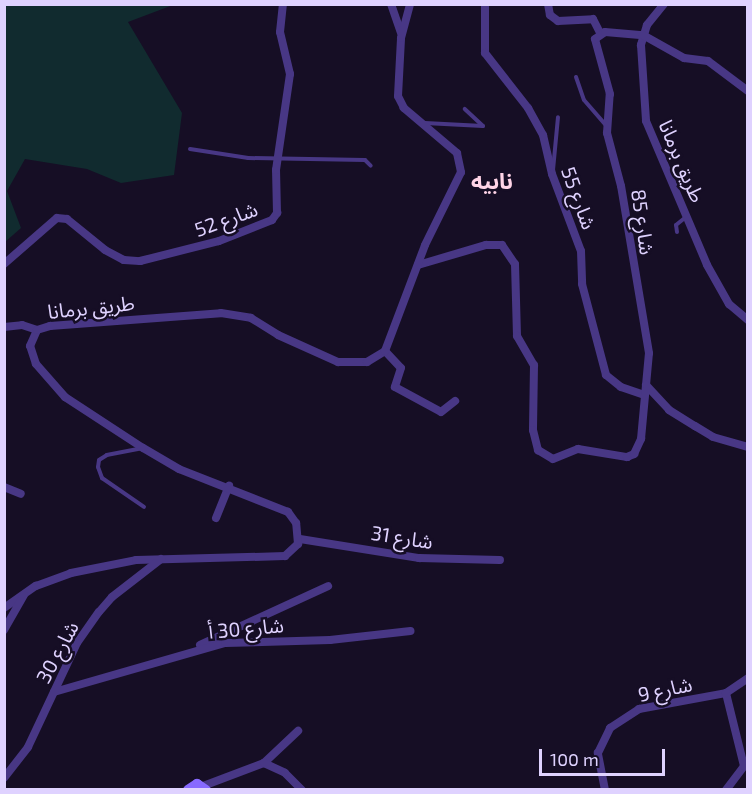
<!DOCTYPE html>
<html>
<head>
<meta charset="utf-8">
<style>
  body { margin:0 }
  #map { position:relative; width:752px; height:794px; overflow:hidden; background:#160e25; font-family:"Exo 2","Noto Sans Arabic",sans-serif }
  div>[style] { position:absolute }
  .green>* { inset:0; background:#112b2f }
  .lane>* { height:4px; margin:-2px; padding:0 2px; transform-origin:2px; border-radius:2px; background:#483785 }
  .street>* { height:8px; margin:-4px; padding:0 4px; transform-origin:4px; border-radius:4px; background:#483785 }
  .secondary>* { height:10px; margin:-5px; padding:0 5px; transform-origin:5px; border-radius:5px; background:#8769ff }
  span { translate:-50% -50%; white-space:nowrap; text-align:center; line-height:1.15; -webkit-text-stroke:5px #160e25; paint-order:stroke }
  .street-label { font-size:20px; color:#dfd2ff }
  .quarter-label { font-size:22px; color:#ffd4e7; font-weight:700 }
  .frame { position:absolute; inset:0; border:6px solid #dfd2ff; pointer-events:none }
  .scale { position:absolute; left:539px; top:749px; width:126px; height:27px; box-sizing:border-box; border:3px solid #dfd2ff; border-top:0; padding-left:8px; font-size:18px; line-height:21px; white-space:nowrap; color:#dfd2ff; -webkit-text-stroke:4px #160e25; paint-order:stroke }
</style>
</head>
<body>
<div id="map">
  <div class="green">
    <i style="clip-path:polygon(5px 4px,173px 5px,128px 22px,182px 113px,174px 175px,121px 183px,87px 169px,25px 159px,7px 191px,21px 228px,5px 242px)"></i>
  </div>
  <div class="lane">
    <i style="left:576px;top:77px;width:24px;rotate:71deg"></i>
    <i style="left:584px;top:100px;width:33px;rotate:49deg"></i>
    <i style="left:425px;top:123px;width:58px;rotate:3deg"></i>
    <i style="left:483px;top:126px;width:25px;rotate:-137deg"></i>
    <i style="left:190px;top:149px;width:59px;rotate:8.8deg"></i>
    <i style="left:248px;top:158px;width:117px;rotate:1deg"></i>
    <i style="left:365px;top:160px;width:8px;rotate:45deg"></i>
    <i style="left:553px;top:170px;width:53px;rotate:-84.6deg"></i>
    <i style="left:677px;top:232px;width:7px;rotate:-98deg"></i>
    <i style="left:676px;top:225px;width:14px;rotate:-39deg"></i>
    <i style="left:143px;top:448px;width:37px;rotate:169deg"></i>
    <i style="left:107px;top:455px;width:9px;rotate:148deg"></i>
    <i style="left:99px;top:460px;width:7px;rotate:98deg"></i>
    <i style="left:98px;top:467px;width:12px;rotate:70deg"></i>
    <i style="left:102px;top:478px;width:51px;rotate:34.6deg"></i>
  </div>
  <div class="street">
    <i style="left:391px;top:4px;width:31px;rotate:71deg"></i>
    <i style="left:485px;top:4px;width:49px;rotate:90deg"></i>
    <i style="left:485px;top:53px;width:70px;rotate:52deg"></i>
    <i style="left:528px;top:108px;width:31px;rotate:61deg"></i>
    <i style="left:543px;top:135px;width:40px;rotate:77deg"></i>
    <i style="left:552px;top:174px;width:82px;rotate:69.4deg"></i>
    <i style="left:581px;top:251px;width:33px;rotate:88deg"></i>
    <i style="left:582px;top:284px;width:94px;rotate:75.2deg"></i>
    <i style="left:606px;top:375px;width:19px;rotate:39deg"></i>
    <i style="left:621px;top:387px;width:24px;rotate:19deg"></i>
    <i style="left:548px;top:4px;width:11px;rotate:80deg"></i>
    <i style="left:550px;top:15px;width:10px;rotate:37deg"></i>
    <i style="left:558px;top:21px;width:35px;rotate:-3deg"></i>
    <i style="left:593px;top:19px;width:16px;rotate:63deg"></i>
    <i style="left:664px;top:4px;width:27px;rotate:129deg"></i>
    <i style="left:647px;top:25px;width:21px;rotate:107deg"></i>
    <i style="left:641px;top:45px;width:76px;rotate:86.2deg"></i>
    <i style="left:646px;top:121px;width:156px;rotate:67deg"></i>
    <i style="left:707px;top:265px;width:45px;rotate:60.6deg"></i>
    <i style="left:729px;top:304px;width:25px;rotate:40deg"></i>
    <i style="left:4px;top:264px;width:70px;rotate:-41deg"></i>
    <i style="left:57px;top:218px;width:10px;rotate:6deg"></i>
    <i style="left:67px;top:219px;width:49px;rotate:39.2deg"></i>
    <i style="left:105px;top:250px;width:21px;rotate:28deg"></i>
    <i style="left:124px;top:260px;width:16px;rotate:4deg"></i>
    <i style="left:140px;top:261px;width:81px;rotate:-14.2deg"></i>
    <i style="left:219px;top:241px;width:57px;rotate:-21.6deg"></i>
    <i style="left:272px;top:220px;width:9px;rotate:-54deg"></i>
    <i style="left:277px;top:213px;width:43px;rotate:-91.3deg"></i>
    <i style="left:276px;top:170px;width:97px;rotate:-81.7deg"></i>
    <i style="left:290px;top:74px;width:43px;rotate:-103.4deg"></i>
    <i style="left:280px;top:32px;width:28px;rotate:-84deg"></i>
    <i style="left:418px;top:265px;width:71px;rotate:-16.4deg"></i>
    <i style="left:486px;top:245px;width:16px"></i>
    <i style="left:502px;top:245px;width:23px;rotate:56deg"></i>
    <i style="left:515px;top:264px;width:72px;rotate:88.4deg"></i>
    <i style="left:517px;top:336px;width:34px;rotate:60deg"></i>
    <i style="left:534px;top:365px;width:65px;rotate:90.9deg"></i>
    <i style="left:533px;top:430px;width:21px;rotate:76deg"></i>
    <i style="left:538px;top:450px;width:17px;rotate:31deg"></i>
    <i style="left:553px;top:459px;width:27px;rotate:-22deg"></i>
    <i style="left:578px;top:449px;width:50px;rotate:9.3deg"></i>
    <i style="left:627px;top:457px;width:8px;rotate:-23deg"></i>
    <i style="left:634px;top:454px;width:17px;rotate:-65deg"></i>
    <i style="left:641px;top:439px;width:86px;rotate:-84.7deg"></i>
    <i style="left:649px;top:353px;width:169px;rotate:-99.5deg"></i>
    <i style="left:621px;top:186px;width:55px;rotate:-104.8deg"></i>
    <i style="left:607px;top:133px;width:39px;rotate:-86deg"></i>
    <i style="left:610px;top:94px;width:57px;rotate:-105.3deg"></i>
    <i style="left:595px;top:39px;width:12px;rotate:-35deg"></i>
    <i style="left:605px;top:32px;width:38px;rotate:5deg"></i>
    <i style="left:643px;top:35px;width:47px;rotate:29.3deg"></i>
    <i style="left:684px;top:58px;width:24px;rotate:7deg"></i>
    <i style="left:708px;top:61px;width:50px;rotate:36.9deg"></i>
    <i style="left:4px;top:327px;width:18px;rotate:-6deg"></i>
    <i style="left:22px;top:325px;width:16px;rotate:18deg"></i>
    <i style="left:385px;top:351px;width:23px;rotate:47deg"></i>
    <i style="left:401px;top:368px;width:20px;rotate:108deg"></i>
    <i style="left:395px;top:387px;width:52px;rotate:28.5deg"></i>
    <i style="left:441px;top:412px;width:18px;rotate:-38deg"></i>
    <i style="left:646px;top:385px;width:34px;rotate:47deg"></i>
    <i style="left:669px;top:410px;width:31px;rotate:32deg"></i>
    <i style="left:695px;top:426px;width:21px;rotate:31deg"></i>
    <i style="left:713px;top:437px;width:36px;rotate:16deg"></i>
    <i style="left:4px;top:487px;width:18px;rotate:22deg"></i>
    <i style="left:216px;top:518px;width:35px;rotate:-68deg"></i>
    <i style="left:300px;top:539px;width:121px;rotate:9.1deg"></i>
    <i style="left:419px;top:558px;width:81px;rotate:1.4deg"></i>
    <i style="left:4px;top:608px;width:39px;rotate:-35deg"></i>
    <i style="left:36px;top:586px;width:37px;rotate:-20deg"></i>
    <i style="left:71px;top:573px;width:66px;rotate:-11.3deg"></i>
    <i style="left:136px;top:560px;width:149px;rotate:-1.5deg"></i>
    <i style="left:285px;top:556px;width:18px;rotate:-43deg"></i>
    <i style="left:298px;top:544px;width:21px;rotate:-95deg"></i>
    <i style="left:296px;top:523px;width:14px;rotate:-126deg"></i>
    <i style="left:288px;top:512px;width:117px;rotate:-158.5deg"></i>
    <i style="left:179px;top:469px;width:42px;rotate:-149.7deg"></i>
    <i style="left:143px;top:448px;width:93px;rotate:-146.8deg"></i>
    <i style="left:65px;top:397px;width:44px;rotate:-131.3deg"></i>
    <i style="left:36px;top:364px;width:19px;rotate:-108deg"></i>
    <i style="left:30px;top:346px;width:17px;rotate:-66deg"></i>
    <i style="left:37px;top:330px;width:14px;rotate:-17deg"></i>
    <i style="left:50px;top:326px;width:171px;rotate:-4.3deg"></i>
    <i style="left:221px;top:313px;width:30px;rotate:9deg"></i>
    <i style="left:251px;top:318px;width:32px;rotate:32deg"></i>
    <i style="left:278px;top:335px;width:66px;rotate:24.2deg"></i>
    <i style="left:338px;top:362px;width:29px"></i>
    <i style="left:367px;top:362px;width:21px;rotate:-31deg"></i>
    <i style="left:385px;top:351px;width:113px;rotate:-69.3deg"></i>
    <i style="left:425px;top:245px;width:81px;rotate:-63.7deg"></i>
    <i style="left:461px;top:172px;width:19px;rotate:-102deg"></i>
    <i style="left:457px;top:153px;width:70px;rotate:-139.7deg"></i>
    <i style="left:404px;top:108px;width:13px;rotate:-117deg"></i>
    <i style="left:398px;top:96px;width:58px;rotate:-87deg"></i>
    <i style="left:401px;top:38px;width:35px;rotate:-75deg"></i>
    <i style="left:4px;top:630px;width:40px;rotate:-60.3deg"></i>
    <i style="left:200px;top:645px;width:141px;rotate:-24.7deg"></i>
    <i style="left:54px;top:692px;width:178px;rotate:-16deg"></i>
    <i style="left:225px;top:643px;width:105px;rotate:-1.6deg"></i>
    <i style="left:330px;top:640px;width:81px;rotate:-6.4deg"></i>
    <i style="left:264px;top:763px;width:47px;rotate:-43.3deg"></i>
    <i style="left:4px;top:778px;width:39px;rotate:-52deg"></i>
    <i style="left:28px;top:747px;width:115px;rotate:-64.8deg"></i>
    <i style="left:77px;top:643px;width:38px;rotate:-55deg"></i>
    <i style="left:99px;top:612px;width:20px;rotate:-49deg"></i>
    <i style="left:112px;top:597px;width:62px;rotate:-37.8deg"></i>
    <i style="left:203px;top:786px;width:65px;rotate:-20.7deg"></i>
    <i style="left:264px;top:763px;width:23px;rotate:25deg"></i>
    <i style="left:285px;top:773px;width:24px;rotate:45deg"></i>
    <i style="left:605px;top:790px;width:38px;rotate:-101deg"></i>
    <i style="left:598px;top:753px;width:28px;rotate:-64deg"></i>
    <i style="left:610px;top:728px;width:35px;rotate:-33deg"></i>
    <i style="left:639px;top:709px;width:88px;rotate:-10.4deg"></i>
    <i style="left:726px;top:693px;width:27px;rotate:-34deg"></i>
    <i style="left:726px;top:790px;width:30px;rotate:-53deg"></i>
    <i style="left:744px;top:766px;width:75px;rotate:-103.9deg"></i>
  </div>
  <div class="secondary">
    <i style="left:188px;top:790px;width:11px;rotate:-34deg"></i>
    <i style="left:197px;top:784px;width:11px;rotate:34deg"></i>
  </div>
  <div class="street-label">
    <span style="left:682px;top:161px;rotate:67deg">طريق برمانا</span>
    <span style="left:579px;top:198px;rotate:70deg">شارع 55</span>
    <span style="left:226px;top:219px;rotate:-20deg">شارع 52</span>
    <span style="left:643px;top:222px;rotate:82deg">شارع 85</span>
    <span style="left:91px;top:307px;rotate:-6deg">طريق برمانا</span>
    <span style="left:402px;top:537px;rotate:9deg">شارع 31</span>
    <span style="left:246px;top:628px;rotate:-5deg">شارع 30 أ</span>
    <span style="left:57px;top:652px;rotate:-62deg">شارع 30</span>
    <span style="left:665px;top:689px;rotate:-12deg">شارع 9</span>
  </div>
  <div class="quarter-label">
    <span style="left:492px;top:181px">نابيه</span>
  </div>
  <div class="frame"></div>
  <div class="scale">100 m</div>
</div>
</body>
</html>
